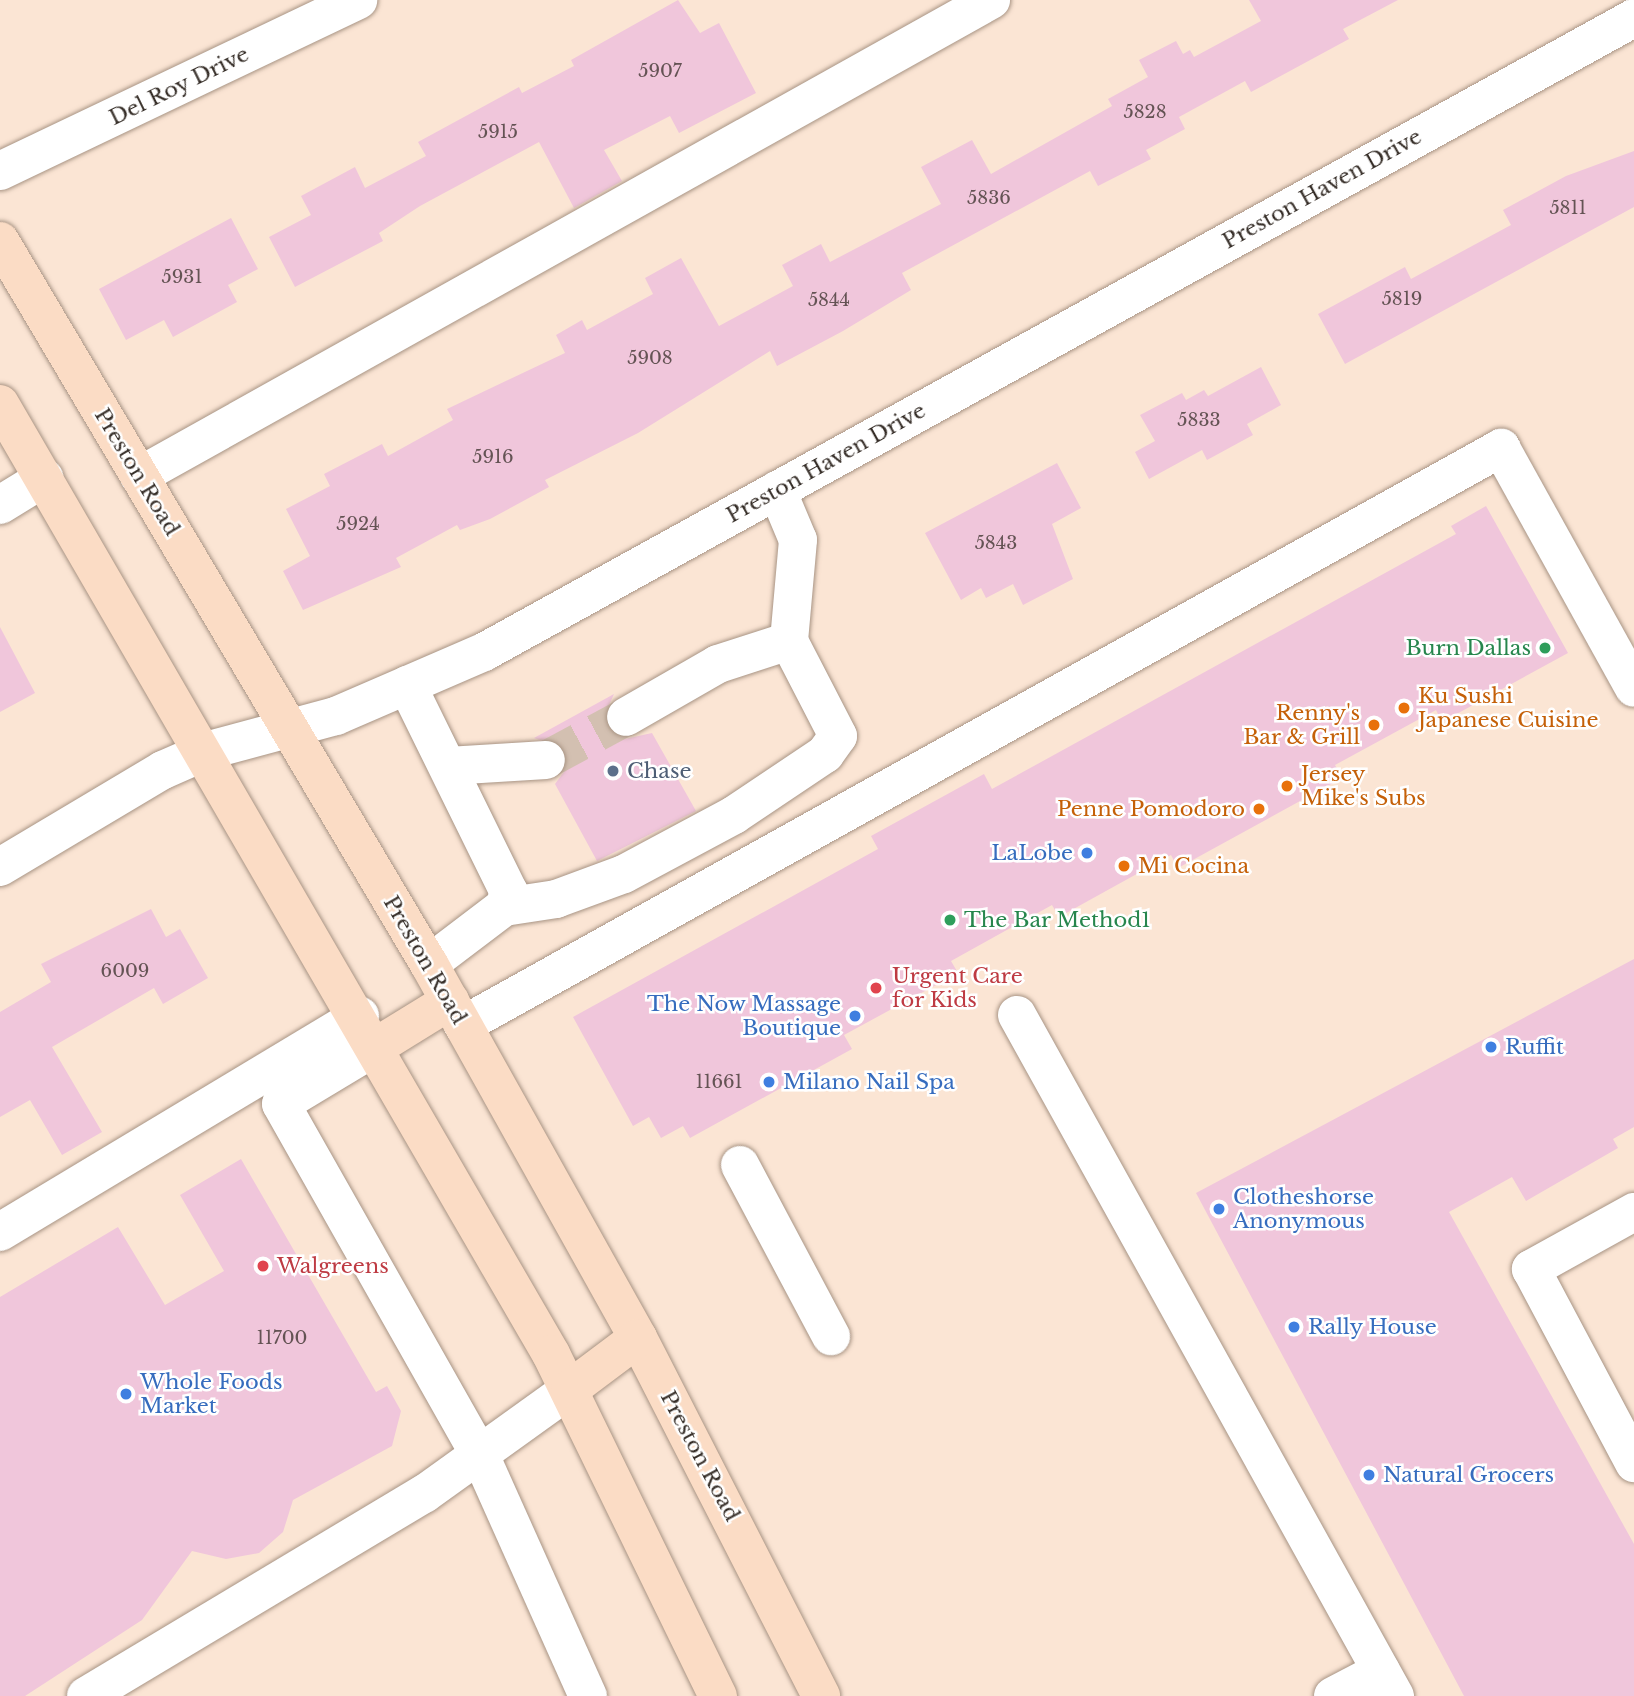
<!DOCTYPE html>
<html>
<head>
<meta charset="utf-8">
<style>
  body { margin:0 }
  #map { position:relative; width:1634px; height:1696px; overflow:hidden; background:#fbe5d4; font-family:"Libre Baskerville",serif }
  div>[style] { position:absolute }
  .building>* { inset:0; background:#f0c6db }
  .minor-tunnel>* { height:38px; margin-top:-19px; transform-origin:0; background:repeating-linear-gradient(90deg,#d3c0b1 0 38px,transparent 0 57px) }
  .roads { filter:drop-shadow(0 0 2px #a89484) drop-shadow(0 0 2px #a89484) }
  .minor>* { height:38px; margin:-19px; padding:0 19px; transform-origin:19px; border-radius:19px; background:#fff }
  .major>* { height:38px; margin:-19px; padding:0 19px; transform-origin:19px; border-radius:19px; background:#fbdcc5 }
  .dots>* { width:19px; height:19px; translate:-50% -50%; box-sizing:border-box; border:4px solid #fff; border-radius:50% }
  span { translate:-50% -50%; white-space:nowrap; text-align:center; line-height:1.15; -webkit-text-stroke:5px #fff; paint-order:stroke }
  .number-label { font-size:18px; color:#645354 }
  .number-label span { -webkit-text-stroke-width:0 }
  .street-label { font-size:21px; color:#352d27 }
  .leisure-label { font-size:21px; color:#27864d }
  .right { translate:-100% -50%; text-align:right }
  .left { translate:0 -50%; text-align:left }
  .food-label { font-size:21px; color:#c56008 }
  .service-label { font-size:21px; color:#4e5e75 }
  .shop-label { font-size:21px; color:#366cbe }
  .health-label { font-size:21px; color:#be3a42 }
</style>
</head>
<body>
<div id="map">
  <div class="building">
    <i style="clip-path:polygon(678px 0,700px 33px,719px 23px,756px 93px,679px 133px,670px 116px,604px 150px,622px 181px,574px 208px,539px 142px,420px 206px,379px 233px,383px 241px,295px 287px,269px 237px,311px 215px,301px 196px,355px 167px,365px 188px,426px 156px,418px 142px,519px 87px,522px 93px,574px 66px,571px 60px)"></i>
    <i style="clip-path:polygon(1249px 0,1398px 0,1343px 29px,1349px 39px,1251px 92px,1245px 81px,1179px 117px,1185px 129px,1146px 150px,1151px 159px,1098px 186px,1090px 171px,902px 273px,911px 290px,843px 331px,777px 366px,770px 351px,638px 433px,545px 480px,549px 487px,490px 519px,460px 530px,457px 525px,396px 558px,401px 567px,303px 610px,283px 571px,310px 556px,286px 509px,330px 486px,324px 474px,382px 444px,388px 456px,453px 420px,447px 409px,565px 353px,556px 335px,582px 320px,587px 330px,653px 294px,645px 278px,681px 258px,719px 326px,793px 286px,782px 265px,821px 244px,830px 262px,941px 204px,921px 167px,972px 140px,991px 174px,1112px 106px,1108px 99px,1148px 77px,1139px 60px,1176px 41px,1183px 54px,1190px 50px,1194px 57px,1261px 21px)"></i>
    <i style="clip-path:polygon(1634px 151px,1634px 207px,1345px 364px,1318px 314px,1405px 267px,1411px 279px,1511px 225px,1503px 210px,1566px 176px)"></i>
    <i style="clip-path:polygon(231px 218px,258px 269px,228px 285px,237px 302px,173px 337px,164px 320px,126px 340px,99px 289px)"></i>
    <i style="clip-path:polygon(1261px 367px,1281px 405px,1247px 424px,1253px 435px,1207px 460px,1202px 450px,1149px 479px,1135px 452px,1155px 441px,1140px 415px,1182px 393px,1186px 400px,1204px 390px,1208px 396px)"></i>
    <i style="clip-path:polygon(1057px 463px,1081px 508px,1052px 524px,1073px 579px,1023px 605px,1013px 584px,986px 598px,981px 588px,961px 600px,925px 533px)"></i>
    <i style="clip-path:polygon(1486px 506px,1568px 653px,1442px 722px,1436px 710px,1335px 765px,1342px 778px,1178px 868px,1171px 855px,1059px 917px,1052px 905px,951px 961px,958px 973px,844px 1035px,852px 1049px,690px 1138px,683px 1126px,661px 1138px,649px 1117px,633px 1126px,573px 1017px,878px 849px,871px 836px,984px 774px,992px 789px,1456px 534px,1451px 526px)"></i>
    <i style="clip-path:polygon(0 627px,35px 693px,0 712px)"></i>
    <i style="clip-path:polygon(614px 694px,604px 716px,607px 728px,625px 739px,652px 733px,696px 811px,597px 861px,555px 784px,566px 769px,565px 749px,534px 738px)"></i>
    <i style="clip-path:polygon(151px 909px,166px 937px,180px 929px,208px 978px,163px 1004px,154px 988px,52px 1047px,102px 1132px,62px 1155px,30px 1100px,0 1117px,0 1012px,51px 982px,41px 964px)"></i>
    <i style="clip-path:polygon(1634px 959px,1634px 1127px,1613px 1139px,1618px 1148px,1526px 1201px,1512px 1177px,1449px 1212px,1634px 1544px,1634px 1696px,1464px 1696px,1196px 1193px)"></i>
    <i style="clip-path:polygon(241px 1159px,376px 1392px,387px 1386px,401px 1411px,392px 1446px,293px 1500px,283px 1532px,259px 1553px,226px 1559px,192px 1551px,142px 1620px,25px 1696px,0 1696px,0 1297px,118px 1227px,165px 1305px,224px 1271px,180px 1195px)"></i>
  </div>
  <div class="minor-tunnel">
    <i style="left:546px;top:760px;width:91px;rotate:-28.3deg"></i>
  </div>
  <div class="roads">
    <div class="minor">
      <i style="left:0;top:171px;width:397px;rotate:-25.5deg"></i>
      <i style="left:139px;top:476px;width:976px;rotate:-29.19deg"></i>
      <i style="left:777px;top:490px;width:54px;rotate:67.2deg"></i>
      <i style="left:798px;top:540px;width:101px;rotate:95.1deg"></i>
      <i style="left:0;top:505px;width:52px;rotate:-31.5deg"></i>
      <i style="left:407px;top:685px;width:231px;rotate:63.8deg"></i>
      <i style="left:509px;top:892px;width:16px;rotate:108deg"></i>
      <i style="left:504px;top:907px;width:94px;rotate:142.8deg"></i>
      <i style="left:448px;top:766px;width:98px;rotate:-3.5deg"></i>
      <i style="left:0;top:867px;width:190px;rotate:-30.8deg"></i>
      <i style="left:163px;top:770px;width:47px;rotate:-23.8deg"></i>
      <i style="left:206px;top:751px;width:135px;rotate:-15.1deg"></i>
      <i style="left:336px;top:716px;width:161px;rotate:-23.4deg"></i>
      <i style="left:484px;top:652px;width:1313px;rotate:-28.87deg"></i>
      <i style="left:504px;top:907px;width:53px;rotate:-8.7deg"></i>
      <i style="left:556px;top:899px;width:72px;rotate:-20.2deg"></i>
      <i style="left:624px;top:874px;width:125px;rotate:-28.2deg"></i>
      <i style="left:734px;top:815px;width:110px;rotate:-33.8deg"></i>
      <i style="left:825px;top:754px;width:22px;rotate:-54deg"></i>
      <i style="left:838px;top:736px;width:107px;rotate:-117.3deg"></i>
      <i style="left:789px;top:641px;width:75px;rotate:162.1deg"></i>
      <i style="left:718px;top:664px;width:106px;rotate:150.1deg"></i>
      <i style="left:1017px;top:1015px;width:779px;rotate:60.97deg"></i>
      <i style="left:463px;top:1025px;width:1188px;rotate:-29.07deg"></i>
      <i style="left:1501px;top:448px;width:274px;rotate:61deg"></i>
      <i style="left:377px;top:1046px;width:112px;rotate:148.9deg"></i>
      <i style="left:281px;top:1104px;width:406px;rotate:60.5deg"></i>
      <i style="left:481px;top:1457px;width:262px;rotate:65.9deg"></i>
      <i style="left:740px;top:1165px;width:194px;rotate:62deg"></i>
      <i style="left:1634px;top:1212px;width:118px;rotate:151deg"></i>
      <i style="left:1531px;top:1269px;width:220px;rotate:62deg"></i>
      <i style="left:0;top:1232px;width:420px;rotate:-31deg"></i>
      <i style="left:86px;top:1696px;width:394px;rotate:-30.9deg"></i>
      <i style="left:424px;top:1494px;width:180px;rotate:-35.7deg"></i>
      <i style="left:1333px;top:1696px;width:54px;rotate:-27.5deg"></i>
    </div>
    <div class="major">
      <i style="left:0;top:241px;width:841px;rotate:59.32deg"></i>
      <i style="left:429px;top:964px;width:428px;rotate:60.8deg"></i>
      <i style="left:638px;top:1338px;width:402px;rotate:62.9deg"></i>
      <i style="left:0;top:404px;width:1098px;rotate:59.89deg"></i>
      <i style="left:551px;top:1354px;width:381px;rotate:64deg"></i>
      <i style="left:377px;top:1046px;width:86px;rotate:-31.7deg"></i>
      <i style="left:570px;top:1389px;width:85px;rotate:-36.9deg"></i>
    </div>
  </div>
  <div class="dots">
    <i style="left:1545px;top:648px;background:#2e9e5b"></i>
    <i style="left:1404px;top:708px;background:#e8710a"></i>
    <i style="left:1374px;top:725px;background:#e8710a"></i>
    <i style="left:613px;top:771px;background:#5c6f8a"></i>
    <i style="left:1287px;top:786px;background:#e8710a"></i>
    <i style="left:1259px;top:809px;background:#e8710a"></i>
    <i style="left:1087px;top:853px;background:#3f7fe0"></i>
    <i style="left:1124px;top:866px;background:#e8710a"></i>
    <i style="left:950px;top:920px;background:#2e9e5b"></i>
    <i style="left:876px;top:988px;background:#e0444e"></i>
    <i style="left:855px;top:1016px;background:#3f7fe0"></i>
    <i style="left:1491px;top:1047px;background:#3f7fe0"></i>
    <i style="left:769px;top:1082px;background:#3f7fe0"></i>
    <i style="left:1219px;top:1209px;background:#3f7fe0"></i>
    <i style="left:263px;top:1266px;background:#e0444e"></i>
    <i style="left:1294px;top:1327px;background:#3f7fe0"></i>
    <i style="left:126px;top:1394px;background:#3f7fe0"></i>
    <i style="left:1369px;top:1475px;background:#3f7fe0"></i>
  </div>
  <div class="number-label">
    <span style="left:660px;top:71px">5907</span>
    <span style="left:1145px;top:112px">5828</span>
    <span style="left:498px;top:132px">5915</span>
    <span style="left:989px;top:198px">5836</span>
    <span style="left:1568px;top:208px">5811</span>
    <span style="left:182px;top:277px">5931</span>
    <span style="left:1402px;top:299px">5819</span>
    <span style="left:829px;top:300px">5844</span>
    <span style="left:650px;top:358px">5908</span>
    <span style="left:1199px;top:420px">5833</span>
    <span style="left:493px;top:457px">5916</span>
    <span style="left:358px;top:524px">5924</span>
    <span style="left:996px;top:543px">5843</span>
    <span style="left:125px;top:971px">6009</span>
    <span style="left:719px;top:1082px">11661</span>
    <span style="left:282px;top:1338px">11700</span>
  </div>
  <div class="street-label">
    <span style="left:179px;top:86px;rotate:-26deg">Del Roy Drive</span>
    <span style="left:1322px;top:189px;rotate:-29deg">Preston Haven Drive</span>
    <span style="left:826px;top:463px;rotate:-29deg">Preston Haven Drive</span>
    <span style="left:137px;top:472px;rotate:59deg">Preston Road</span>
    <span style="left:425px;top:960px;rotate:60deg">Preston Road</span>
    <span style="left:700px;top:1456px;rotate:62deg">Preston Road</span>
  </div>
  <div class="leisure-label">
    <span class="right" style="left:1531px;top:648px">Burn Dallas</span>
    <span class="left" style="left:964px;top:920px">The Bar Method1</span>
  </div>
  <div class="food-label">
    <span class="left" style="left:1418px;top:708px">Ku Sushi<br>Japanese Cuisine</span>
    <span class="right" style="left:1360px;top:725px">Renny's<br>Bar &amp; Grill</span>
    <span class="left" style="left:1301px;top:786px">Jersey<br>Mike's Subs</span>
    <span class="right" style="left:1245px;top:809px">Penne Pomodoro</span>
    <span class="left" style="left:1138px;top:866px">Mi Cocina</span>
  </div>
  <div class="service-label">
    <span class="left" style="left:627px;top:771px">Chase</span>
  </div>
  <div class="shop-label">
    <span class="right" style="left:1073px;top:853px">LaLobe</span>
    <span class="right" style="left:841px;top:1016px">The Now Massage<br>Boutique</span>
    <span class="left" style="left:1505px;top:1047px">Ruffit</span>
    <span class="left" style="left:783px;top:1082px">Milano Nail Spa</span>
    <span class="left" style="left:1233px;top:1209px">Clotheshorse<br>Anonymous</span>
    <span class="left" style="left:1308px;top:1327px">Rally House</span>
    <span class="left" style="left:140px;top:1394px">Whole Foods<br>Market</span>
    <span class="left" style="left:1383px;top:1475px">Natural Grocers</span>
  </div>
  <div class="health-label">
    <span class="left" style="left:892px;top:988px">Urgent Care<br>for Kids</span>
    <span class="left" style="left:277px;top:1266px">Walgreens</span>
  </div>
</div>
</body>
</html>
